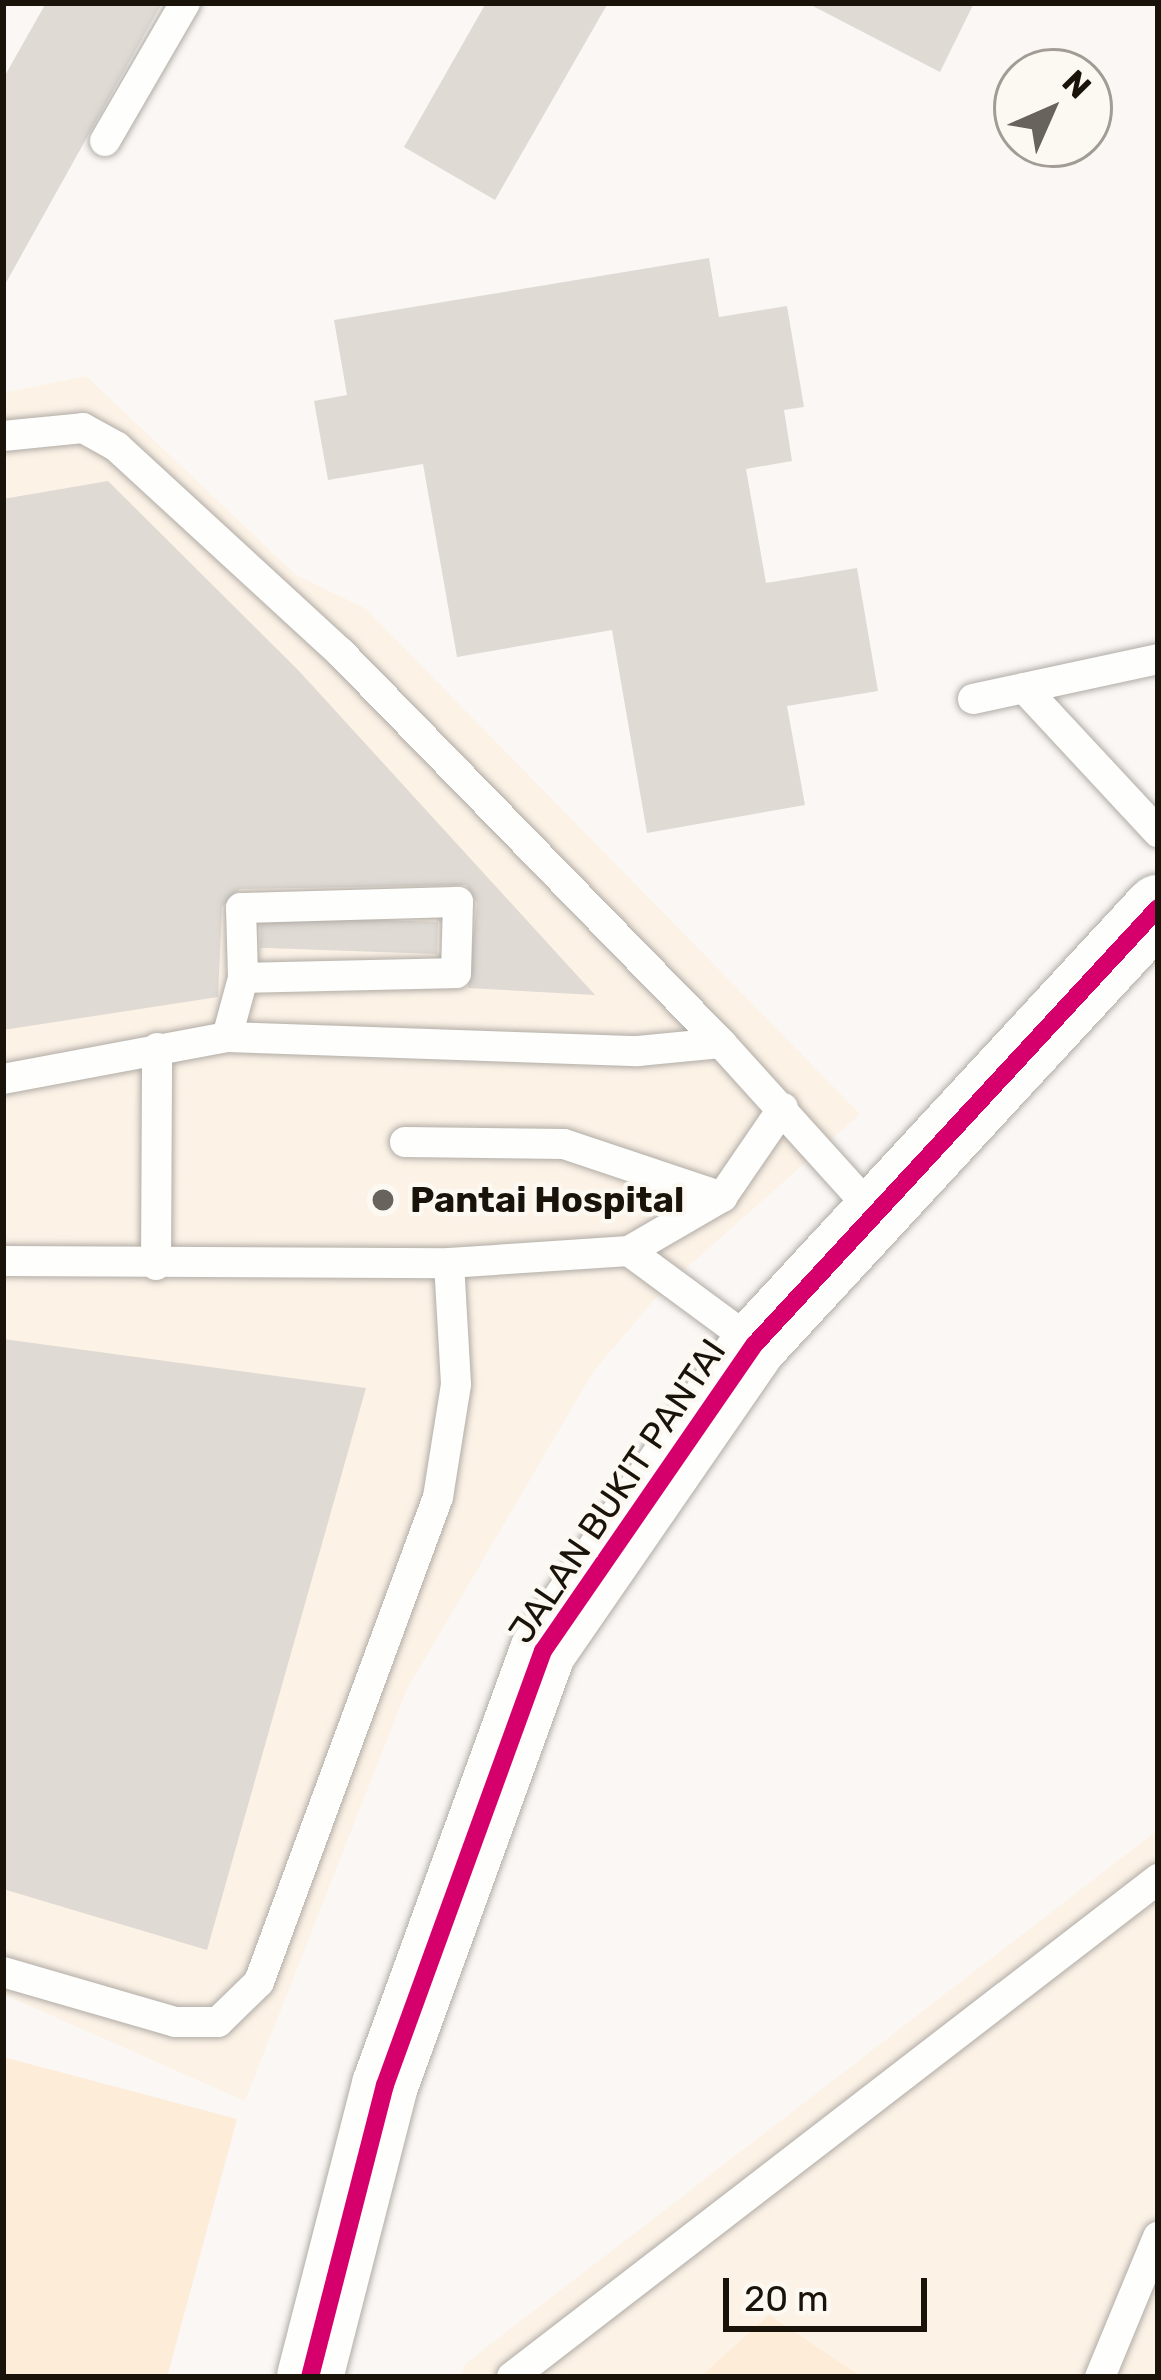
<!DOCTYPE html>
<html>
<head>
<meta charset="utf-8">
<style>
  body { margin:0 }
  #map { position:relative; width:1161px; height:2380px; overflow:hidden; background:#faf7f4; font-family:Rubik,sans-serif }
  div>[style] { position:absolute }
  .built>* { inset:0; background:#fcf2e6 }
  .green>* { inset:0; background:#fdecd8 }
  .building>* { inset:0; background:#dfdad4; transform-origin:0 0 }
  .roads { filter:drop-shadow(0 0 3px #b1aca6) drop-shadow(0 0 3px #b1aca6) }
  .lane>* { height:30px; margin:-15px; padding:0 15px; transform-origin:15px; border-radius:15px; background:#fefefd }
  .secondary>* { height:66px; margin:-33px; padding:0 33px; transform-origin:33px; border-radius:33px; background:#fefefd }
  .cycleway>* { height:18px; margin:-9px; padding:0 9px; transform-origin:9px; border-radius:9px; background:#d6006c }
  .dots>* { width:33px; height:33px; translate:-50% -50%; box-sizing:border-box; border:6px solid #fcf8f2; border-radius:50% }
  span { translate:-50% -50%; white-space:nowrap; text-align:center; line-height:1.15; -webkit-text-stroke:9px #fcf8f2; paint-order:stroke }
  .poi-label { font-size:36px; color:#1a130a; font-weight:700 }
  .left { translate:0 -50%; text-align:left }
  .street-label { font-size:36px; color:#1a130a }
  .frame { position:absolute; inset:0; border:6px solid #1a130a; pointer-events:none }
  .north { position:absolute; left:993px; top:48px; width:120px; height:120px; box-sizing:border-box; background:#fcf8f2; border:3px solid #a29c95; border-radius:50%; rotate:45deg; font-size:33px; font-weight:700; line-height:48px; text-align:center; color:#1a130a }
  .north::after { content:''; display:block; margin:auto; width:42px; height:54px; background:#68635c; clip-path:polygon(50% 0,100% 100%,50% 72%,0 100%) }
  .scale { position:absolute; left:723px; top:2278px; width:204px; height:54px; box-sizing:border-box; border:6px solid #1a130a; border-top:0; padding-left:15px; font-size:36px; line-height:42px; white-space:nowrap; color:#1a130a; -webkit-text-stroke:9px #fcf8f2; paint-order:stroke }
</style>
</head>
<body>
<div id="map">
  <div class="built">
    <i style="clip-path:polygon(86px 376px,296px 575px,366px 609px,860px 1114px,665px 1287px,593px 1372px,406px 1691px,245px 2101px,3px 1994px,3px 393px)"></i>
    <i style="clip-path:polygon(1158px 1830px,1158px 2377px,461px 2377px,465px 2364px)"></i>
  </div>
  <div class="green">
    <i style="clip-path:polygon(3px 2057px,237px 2119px,167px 2377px,3px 2377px)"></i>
    <i style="clip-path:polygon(769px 2315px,862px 2377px,700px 2377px)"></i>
  </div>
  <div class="building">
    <i style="clip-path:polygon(46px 3px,162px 3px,3px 288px,3px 79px)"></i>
    <i style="clip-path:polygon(486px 3px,608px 3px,495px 200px,404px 147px)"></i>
    <i style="clip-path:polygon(807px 3px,974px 3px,940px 72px)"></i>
    <i style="clip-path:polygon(709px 258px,719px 317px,787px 306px,804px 407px,784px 410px,792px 461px,746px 469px,766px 583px,857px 568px,878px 691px,787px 706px,805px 805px,647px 833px,612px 630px,457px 657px,423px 464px,328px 480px,314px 401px,347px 395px,334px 320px)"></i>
    <i style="clip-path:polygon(108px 481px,299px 671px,595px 995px,468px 988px,477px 903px,466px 885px,240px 889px,222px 907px,218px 997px,3px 1030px,3px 499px)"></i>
    <i style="left:438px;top:922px;width:32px;height:177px;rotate:92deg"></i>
    <i style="clip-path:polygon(3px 1339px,366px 1388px,207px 1950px,3px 1889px)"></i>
  </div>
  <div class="roads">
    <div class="lane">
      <i style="left:105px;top:141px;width:160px;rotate:-59.9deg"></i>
      <i style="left:3px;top:436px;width:80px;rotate:-5.7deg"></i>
      <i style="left:83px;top:428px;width:39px;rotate:29deg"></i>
      <i style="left:117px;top:447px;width:304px;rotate:42.6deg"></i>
      <i style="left:341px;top:653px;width:545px;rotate:45.74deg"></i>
      <i style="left:1024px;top:688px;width:197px;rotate:47.1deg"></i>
      <i style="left:973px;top:699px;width:189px;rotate:-12.2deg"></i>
      <i style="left:227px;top:1037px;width:61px;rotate:-74.8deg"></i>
      <i style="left:243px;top:978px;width:70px;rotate:-91.6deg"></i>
      <i style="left:241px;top:908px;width:217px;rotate:-1.6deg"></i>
      <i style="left:458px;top:902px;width:71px;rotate:91.6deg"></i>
      <i style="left:456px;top:973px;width:213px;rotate:178.7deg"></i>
      <i style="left:3px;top:1079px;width:228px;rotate:-10.6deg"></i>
      <i style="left:227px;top:1037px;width:411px;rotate:2deg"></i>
      <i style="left:638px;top:1051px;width:83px;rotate:-5.5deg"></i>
      <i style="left:721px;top:1043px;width:227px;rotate:47.9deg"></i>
      <i style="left:405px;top:1142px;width:159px;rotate:0.7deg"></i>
      <i style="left:564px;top:1144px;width:167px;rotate:18.5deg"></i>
      <i style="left:629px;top:1251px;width:108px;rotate:-30.1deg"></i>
      <i style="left:722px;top:1197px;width:108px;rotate:-55.6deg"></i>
      <i style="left:3px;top:1261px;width:446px;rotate:0.3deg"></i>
      <i style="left:449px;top:1263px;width:180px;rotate:-3.8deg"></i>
      <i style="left:629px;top:1251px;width:157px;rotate:36.4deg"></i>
      <i style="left:156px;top:1265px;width:217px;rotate:-89.7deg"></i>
      <i style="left:3px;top:1972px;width:179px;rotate:16.2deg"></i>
      <i style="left:175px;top:2022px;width:43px"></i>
      <i style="left:218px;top:2022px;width:57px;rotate:-44.3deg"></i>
      <i style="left:259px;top:1982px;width:517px;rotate:-69.74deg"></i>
      <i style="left:438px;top:1497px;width:114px;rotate:-80.9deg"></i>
      <i style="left:456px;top:1384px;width:121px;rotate:-93.3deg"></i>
      <i style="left:512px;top:2377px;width:816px;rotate:-37.63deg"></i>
      <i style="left:1100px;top:2377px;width:152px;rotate:-67.5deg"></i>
    </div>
    <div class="secondary">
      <i style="left:310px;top:2377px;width:301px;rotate:-75.6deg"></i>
      <i style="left:385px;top:2085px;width:462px;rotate:-70deg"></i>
      <i style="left:543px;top:1651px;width:373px;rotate:-55.4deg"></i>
      <i style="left:755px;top:1344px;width:594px;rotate:-47.25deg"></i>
    </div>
  </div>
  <div class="cycleway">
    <i style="left:310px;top:2377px;width:301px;rotate:-75.6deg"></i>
    <i style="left:385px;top:2085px;width:462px;rotate:-70deg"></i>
    <i style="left:543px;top:1651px;width:373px;rotate:-55.4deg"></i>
    <i style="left:755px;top:1344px;width:594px;rotate:-47.25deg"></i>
  </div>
  <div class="dots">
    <i style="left:383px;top:1200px;background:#68635c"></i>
  </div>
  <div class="poi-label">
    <span class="left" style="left:410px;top:1200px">Pantai Hospital</span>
  </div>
  <div class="street-label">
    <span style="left:617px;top:1491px;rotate:-56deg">JALAN BUKIT PANTAI</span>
  </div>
  <div class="frame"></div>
  <div class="north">N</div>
  <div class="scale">20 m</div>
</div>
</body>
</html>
